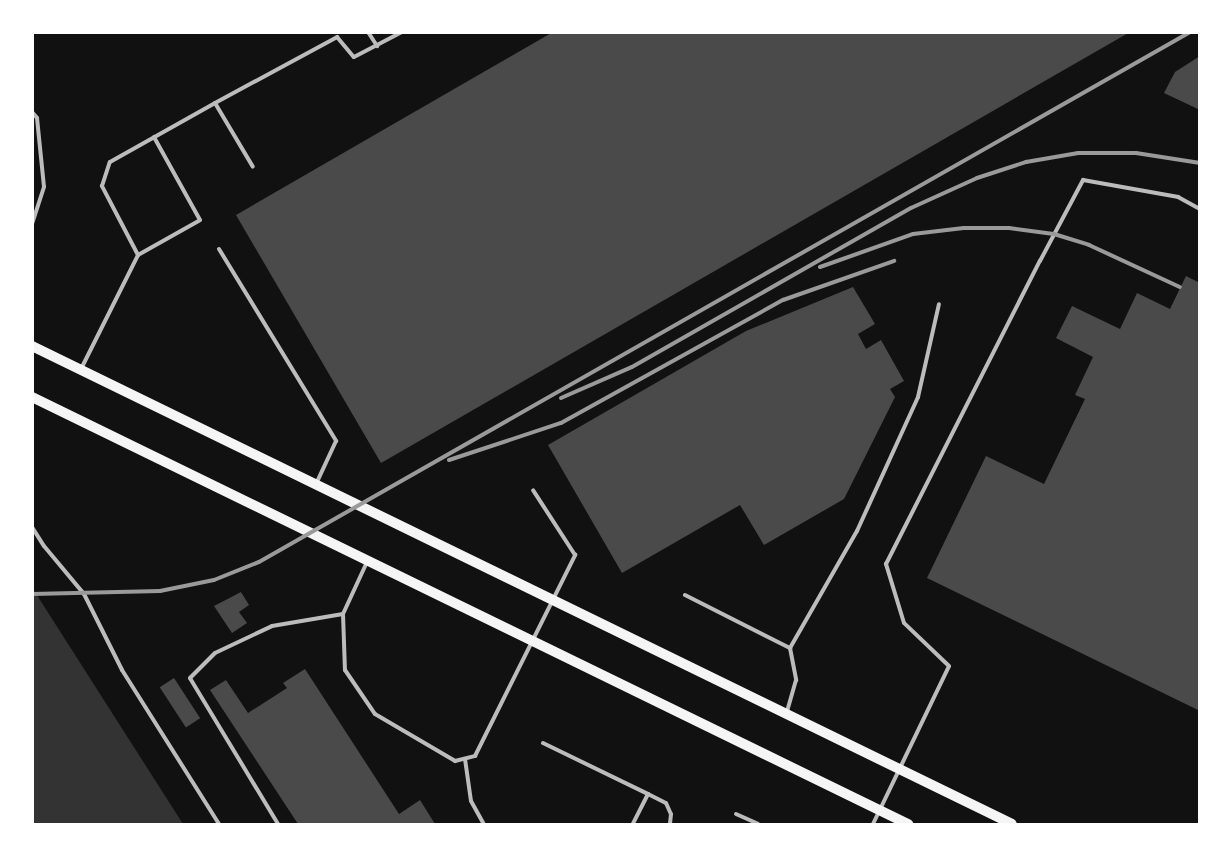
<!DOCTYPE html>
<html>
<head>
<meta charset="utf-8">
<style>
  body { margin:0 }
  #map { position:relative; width:1232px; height:857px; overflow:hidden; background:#111; font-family:"Open Sans",sans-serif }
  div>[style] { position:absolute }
  .water>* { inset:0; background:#333 }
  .building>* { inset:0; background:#4a4a4a; transform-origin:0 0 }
  .service>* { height:4px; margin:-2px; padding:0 2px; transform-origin:2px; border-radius:2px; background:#bcbcbc }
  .secondary>* { height:10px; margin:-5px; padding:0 5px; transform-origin:5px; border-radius:5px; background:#f5f5f5 }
  .rail>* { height:4px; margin:-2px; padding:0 2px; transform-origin:2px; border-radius:2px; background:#9a9a9a }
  span { translate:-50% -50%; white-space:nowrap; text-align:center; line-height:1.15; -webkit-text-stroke:4.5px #fff; paint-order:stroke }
  .frame { position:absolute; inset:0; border:34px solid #fff; pointer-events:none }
</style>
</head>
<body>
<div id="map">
  <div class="water">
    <i style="clip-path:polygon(32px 589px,33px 589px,183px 824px,33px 824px)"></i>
  </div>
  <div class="building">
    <i style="clip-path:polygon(553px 32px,1130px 32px,381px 463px,236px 215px)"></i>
    <i style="clip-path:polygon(1200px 56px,1200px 110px,1164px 93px,1175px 72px)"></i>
    <i style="clip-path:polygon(1186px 276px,1200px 283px,1200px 711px,927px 578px,986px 456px,1044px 484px,1085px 399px,1075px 395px,1093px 357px,1056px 338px,1072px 306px,1120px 329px,1137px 293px,1170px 309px)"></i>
    <i style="clip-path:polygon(853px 287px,875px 324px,858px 334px,866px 349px,881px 340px,904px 381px,890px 389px,895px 397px,844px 499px,764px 545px,740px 505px,622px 573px,548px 445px,746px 331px)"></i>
    <i style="clip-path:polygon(241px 592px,249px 605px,239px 612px,247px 623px,232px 633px,214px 606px)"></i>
    <i style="clip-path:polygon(305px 669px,399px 814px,420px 800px,435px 824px,298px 824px,210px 690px,226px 680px,248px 713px,287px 688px,283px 683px)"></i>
    <i style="left:174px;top:678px;width:48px;height:17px;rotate:57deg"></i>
  </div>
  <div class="service">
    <i style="left:368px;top:32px;width:17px;rotate:57deg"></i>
    <i style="left:215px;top:103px;width:139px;rotate:-28.4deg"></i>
    <i style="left:337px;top:37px;width:26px;rotate:50deg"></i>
    <i style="left:354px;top:57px;width:54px;rotate:-27.5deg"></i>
    <i style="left:32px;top:112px;width:8px;rotate:50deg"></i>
    <i style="left:37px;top:118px;width:69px;rotate:84.2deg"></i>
    <i style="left:44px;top:187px;width:38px;rotate:108deg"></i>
    <i style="left:219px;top:249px;width:225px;rotate:58.6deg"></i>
    <i style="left:336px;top:441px;width:47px;rotate:114.9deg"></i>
    <i style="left:138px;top:255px;width:71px;rotate:-29.4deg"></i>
    <i style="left:200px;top:220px;width:95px;rotate:-119deg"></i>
    <i style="left:81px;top:369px;width:127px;rotate:-63.4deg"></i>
    <i style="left:138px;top:255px;width:78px;rotate:-117.6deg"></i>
    <i style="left:102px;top:186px;width:25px;rotate:-72deg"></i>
    <i style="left:110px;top:162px;width:120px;rotate:-29.3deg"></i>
    <i style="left:215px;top:103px;width:74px;rotate:59.3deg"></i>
    <i style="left:32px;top:527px;width:22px;rotate:58deg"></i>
    <i style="left:44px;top:546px;width:62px;rotate:50.2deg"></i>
    <i style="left:84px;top:594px;width:85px;rotate:63.4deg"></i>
    <i style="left:122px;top:670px;width:182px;rotate:57.8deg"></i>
    <i style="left:367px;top:562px;width:57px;rotate:114.8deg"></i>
    <i style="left:343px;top:614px;width:56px;rotate:88deg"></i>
    <i style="left:345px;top:670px;width:53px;rotate:55.7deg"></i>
    <i style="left:375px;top:714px;width:93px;rotate:30.4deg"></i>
    <i style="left:455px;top:761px;width:21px;rotate:-14deg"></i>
    <i style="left:475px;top:756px;width:225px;rotate:-63.5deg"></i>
    <i style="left:575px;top:555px;width:77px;rotate:-122.9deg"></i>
    <i style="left:685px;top:595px;width:118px;rotate:26.8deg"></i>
    <i style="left:790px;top:648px;width:33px;rotate:79deg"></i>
    <i style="left:796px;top:680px;width:33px;rotate:106deg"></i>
    <i style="left:790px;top:648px;width:135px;rotate:-60.2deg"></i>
    <i style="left:857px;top:531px;width:147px;rotate:-65.5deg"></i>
    <i style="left:918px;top:397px;width:95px;rotate:-77.3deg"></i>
    <i style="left:543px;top:743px;width:117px;rotate:25.9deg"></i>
    <i style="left:648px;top:794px;width:34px;rotate:117deg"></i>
    <i style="left:465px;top:759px;width:42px;rotate:81.9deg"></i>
    <i style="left:471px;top:801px;width:26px;rotate:61deg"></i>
    <i style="left:648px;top:794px;width:20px;rotate:27deg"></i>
    <i style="left:666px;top:803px;width:12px;rotate:66deg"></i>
    <i style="left:671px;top:814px;width:10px;rotate:96deg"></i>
    <i style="left:736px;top:814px;width:24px;rotate:24deg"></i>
    <i style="left:278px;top:824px;width:170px;rotate:-121.1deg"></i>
    <i style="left:190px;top:678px;width:35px;rotate:-45deg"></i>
    <i style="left:215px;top:653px;width:63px;rotate:-25.3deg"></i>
    <i style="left:272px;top:626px;width:72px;rotate:-9.6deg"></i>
    <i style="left:873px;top:824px;width:175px;rotate:-64.3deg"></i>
    <i style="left:949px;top:666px;width:62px;rotate:-136.3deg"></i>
    <i style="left:904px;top:623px;width:62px;rotate:-107deg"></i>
    <i style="left:886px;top:564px;width:340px;rotate:-63.1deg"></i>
    <i style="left:1040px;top:261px;width:92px;rotate:-62deg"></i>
    <i style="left:1083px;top:180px;width:97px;rotate:10.1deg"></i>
    <i style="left:1178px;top:197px;width:25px;rotate:29deg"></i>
  </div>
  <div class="secondary">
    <i style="left:32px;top:346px;width:1090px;rotate:26deg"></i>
    <i style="left:32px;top:397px;width:975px;rotate:25.99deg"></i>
  </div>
  <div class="rail">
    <i style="left:820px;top:267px;width:99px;rotate:-19.5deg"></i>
    <i style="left:913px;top:234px;width:51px;rotate:-6.7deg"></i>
    <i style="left:964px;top:228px;width:45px"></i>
    <i style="left:1009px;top:228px;width:45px;rotate:7.6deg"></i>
    <i style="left:1054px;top:234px;width:37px;rotate:17deg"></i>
    <i style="left:1089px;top:245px;width:100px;rotate:24.8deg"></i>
    <i style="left:561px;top:398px;width:77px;rotate:-23.6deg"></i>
    <i style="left:632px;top:367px;width:321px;rotate:-29.7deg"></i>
    <i style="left:911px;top:208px;width:72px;rotate:-24.4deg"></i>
    <i style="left:977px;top:178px;width:52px;rotate:-18.1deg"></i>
    <i style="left:1026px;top:162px;width:53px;rotate:-9.8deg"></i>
    <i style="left:1078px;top:153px;width:58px"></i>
    <i style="left:1136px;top:153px;width:65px;rotate:8.9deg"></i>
    <i style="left:449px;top:460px;width:118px;rotate:-18.3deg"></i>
    <i style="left:561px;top:423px;width:254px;rotate:-29deg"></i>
    <i style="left:783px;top:300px;width:118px;rotate:-19.4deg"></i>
    <i style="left:32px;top:594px;width:128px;rotate:-1.3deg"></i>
    <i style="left:160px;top:591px;width:55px;rotate:-11.5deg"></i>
    <i style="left:214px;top:580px;width:48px;rotate:-21.8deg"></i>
    <i style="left:259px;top:562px;width:1071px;rotate:-29.65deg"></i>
  </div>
  <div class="frame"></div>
</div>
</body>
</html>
